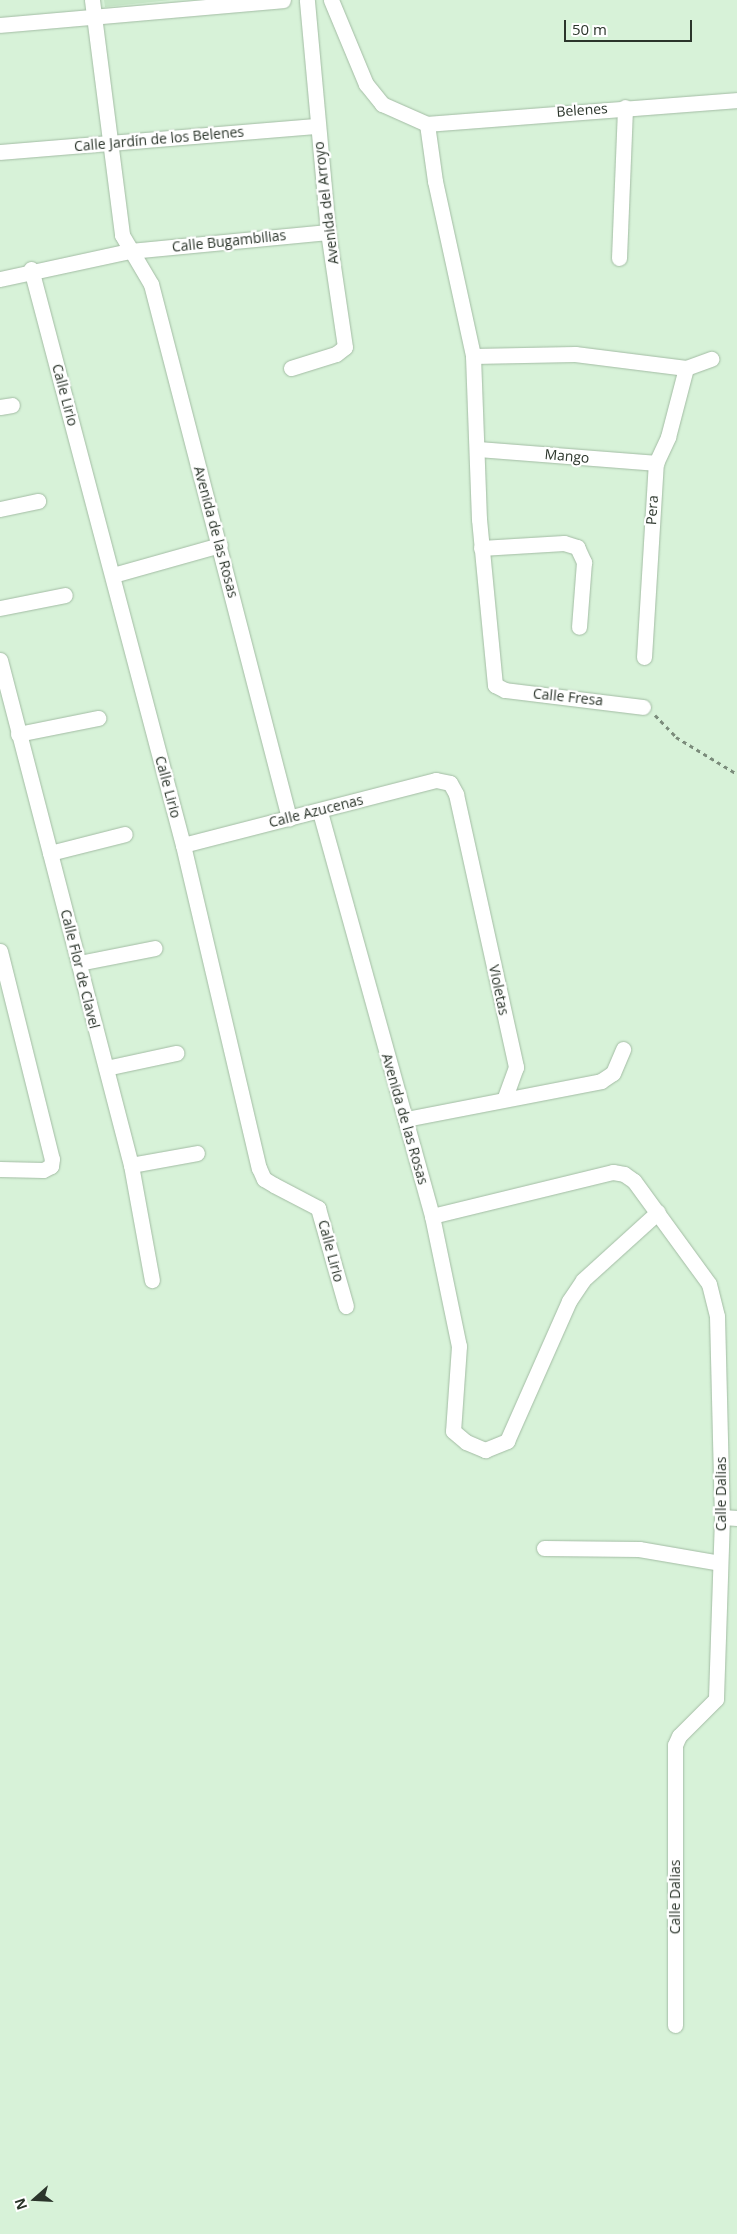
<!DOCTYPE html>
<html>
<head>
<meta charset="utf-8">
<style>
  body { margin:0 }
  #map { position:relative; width:737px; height:2234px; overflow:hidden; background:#d7f2d8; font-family:"Open Sans",sans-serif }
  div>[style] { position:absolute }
  .built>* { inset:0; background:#c6e6c7 }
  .path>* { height:3px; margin-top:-1.5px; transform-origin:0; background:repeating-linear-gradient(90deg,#7b8c7b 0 4px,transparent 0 8px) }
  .roads { filter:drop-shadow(0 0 1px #a3bca4) drop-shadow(0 0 1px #a3bca4) }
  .minor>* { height:15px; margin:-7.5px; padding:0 7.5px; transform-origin:7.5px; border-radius:7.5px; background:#fff }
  span { translate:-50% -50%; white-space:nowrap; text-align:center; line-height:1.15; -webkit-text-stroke:4.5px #fff; paint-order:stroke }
  .street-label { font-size:14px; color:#2b352b }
  .north { position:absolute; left:10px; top:2174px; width:50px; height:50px; -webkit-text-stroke:4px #fff; paint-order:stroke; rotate:251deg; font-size:14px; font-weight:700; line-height:20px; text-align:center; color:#2b352b }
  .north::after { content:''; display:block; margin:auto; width:18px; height:22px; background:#2b352b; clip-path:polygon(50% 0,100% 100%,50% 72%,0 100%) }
  .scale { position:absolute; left:564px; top:20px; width:128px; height:22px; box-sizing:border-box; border:2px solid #2b352b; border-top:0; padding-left:6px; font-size:15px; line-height:18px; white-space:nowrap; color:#2b352b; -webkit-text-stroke:4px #fff; paint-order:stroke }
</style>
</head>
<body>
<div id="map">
  <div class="built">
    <i style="clip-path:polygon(104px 0,171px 0,105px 7px)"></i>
  </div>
  <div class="path">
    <i style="left:655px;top:715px;width:30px;rotate:46deg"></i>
    <i style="left:676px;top:737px;width:71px;rotate:31.2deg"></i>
  </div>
  <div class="roads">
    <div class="minor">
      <i style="left:92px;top:0;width:237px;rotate:82.7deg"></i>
      <i style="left:122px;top:235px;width:57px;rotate:59.4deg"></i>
      <i style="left:151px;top:284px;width:552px;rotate:75.51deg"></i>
      <i style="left:331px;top:0;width:91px;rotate:67.4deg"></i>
      <i style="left:366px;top:84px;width:26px;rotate:51deg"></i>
      <i style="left:382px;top:104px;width:49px;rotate:24deg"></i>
      <i style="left:0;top:25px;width:284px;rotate:-5deg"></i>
      <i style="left:427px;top:124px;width:58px;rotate:82deg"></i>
      <i style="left:435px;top:181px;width:179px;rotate:77.7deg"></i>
      <i style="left:473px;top:356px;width:163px;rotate:87.9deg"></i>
      <i style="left:479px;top:519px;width:167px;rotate:84.5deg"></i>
      <i style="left:495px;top:685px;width:11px;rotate:27deg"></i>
      <i style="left:505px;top:690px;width:139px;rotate:7deg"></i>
      <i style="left:427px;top:124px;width:311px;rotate:-4.4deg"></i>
      <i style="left:0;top:152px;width:318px;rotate:-4.7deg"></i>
      <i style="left:619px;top:258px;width:151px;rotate:-87.7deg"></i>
      <i style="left:31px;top:269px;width:596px;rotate:75.22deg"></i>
      <i style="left:183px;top:845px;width:332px;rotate:76.8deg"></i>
      <i style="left:259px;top:1168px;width:12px;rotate:66deg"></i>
      <i style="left:264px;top:1179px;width:12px;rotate:31deg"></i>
      <i style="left:274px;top:1185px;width:50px;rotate:27.6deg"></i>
      <i style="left:318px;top:1208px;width:102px;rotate:74.1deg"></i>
      <i style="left:0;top:279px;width:133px;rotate:-12.2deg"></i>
      <i style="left:130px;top:251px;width:199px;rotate:-5.5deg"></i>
      <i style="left:473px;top:356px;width:102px;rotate:-1.1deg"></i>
      <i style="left:575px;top:354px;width:112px;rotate:7.2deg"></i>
      <i style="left:686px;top:368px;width:27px;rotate:-20deg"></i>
      <i style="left:291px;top:368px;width:47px;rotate:-17.3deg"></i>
      <i style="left:336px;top:354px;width:11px;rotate:-38deg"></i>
      <i style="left:345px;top:347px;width:116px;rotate:-98.4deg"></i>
      <i style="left:328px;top:232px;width:233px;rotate:-95.2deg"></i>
      <i style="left:0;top:407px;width:12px;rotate:-9deg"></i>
      <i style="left:479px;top:449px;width:178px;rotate:4.5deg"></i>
      <i style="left:0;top:509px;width:39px;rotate:-12deg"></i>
      <i style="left:481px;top:548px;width:83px;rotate:-3.4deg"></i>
      <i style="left:564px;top:543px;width:14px;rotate:17deg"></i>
      <i style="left:577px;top:547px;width:17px;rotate:65deg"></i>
      <i style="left:584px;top:562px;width:65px;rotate:94.4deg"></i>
      <i style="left:113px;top:575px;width:111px;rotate:-15.7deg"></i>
      <i style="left:0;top:608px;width:66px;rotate:-11.3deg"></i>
      <i style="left:644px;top:657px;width:194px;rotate:-86.5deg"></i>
      <i style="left:656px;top:463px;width:29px;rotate:-65deg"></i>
      <i style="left:668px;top:437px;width:71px;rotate:-75.4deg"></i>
      <i style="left:0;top:660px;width:522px;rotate:75.46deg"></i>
      <i style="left:131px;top:1165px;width:117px;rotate:79.7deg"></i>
      <i style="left:18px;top:734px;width:82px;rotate:-11.3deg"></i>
      <i style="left:320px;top:812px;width:419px;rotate:74.5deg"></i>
      <i style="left:432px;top:1216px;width:133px;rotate:78.3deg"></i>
      <i style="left:459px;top:1346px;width:85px;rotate:94deg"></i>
      <i style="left:453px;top:1431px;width:17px;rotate:40deg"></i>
      <i style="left:466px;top:1442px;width:21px;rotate:23deg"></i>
      <i style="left:485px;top:1450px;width:24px;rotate:-22deg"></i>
      <i style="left:507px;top:1441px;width:153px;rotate:-66.1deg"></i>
      <i style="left:569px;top:1301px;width:25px;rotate:-56deg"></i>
      <i style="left:583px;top:1280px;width:101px;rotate:-42.2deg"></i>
      <i style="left:183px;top:845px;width:261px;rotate:-14.4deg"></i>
      <i style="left:436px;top:780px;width:14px;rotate:12deg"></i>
      <i style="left:450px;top:783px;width:13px;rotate:61deg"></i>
      <i style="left:456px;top:794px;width:280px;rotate:77.6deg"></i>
      <i style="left:516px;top:1067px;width:32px;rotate:110deg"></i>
      <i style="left:50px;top:853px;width:77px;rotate:-14.2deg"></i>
      <i style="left:0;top:951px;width:214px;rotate:76deg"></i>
      <i style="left:52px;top:1159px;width:7px;rotate:98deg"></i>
      <i style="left:51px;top:1166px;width:9px;rotate:153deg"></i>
      <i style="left:43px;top:1170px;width:43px;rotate:-178.7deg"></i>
      <i style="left:79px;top:963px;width:77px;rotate:-11.2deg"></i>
      <i style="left:106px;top:1068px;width:72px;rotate:-12.1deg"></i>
      <i style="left:406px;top:1119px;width:199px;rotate:-11deg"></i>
      <i style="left:601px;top:1081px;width:14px;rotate:-34deg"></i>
      <i style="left:613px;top:1073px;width:26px;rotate:-67deg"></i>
      <i style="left:131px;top:1165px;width:67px;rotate:-10.3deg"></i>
      <i style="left:432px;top:1216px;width:186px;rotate:-13.7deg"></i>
      <i style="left:613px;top:1172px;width:11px;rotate:10deg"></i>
      <i style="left:624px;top:1174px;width:12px;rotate:35deg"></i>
      <i style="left:634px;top:1181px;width:127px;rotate:53.9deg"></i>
      <i style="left:709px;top:1284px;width:33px;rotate:76deg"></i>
      <i style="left:717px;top:1316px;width:201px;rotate:88.6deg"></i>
      <i style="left:722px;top:1517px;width:182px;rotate:91.9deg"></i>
      <i style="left:716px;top:1699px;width:52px;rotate:135deg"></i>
      <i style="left:679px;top:1736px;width:10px;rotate:114deg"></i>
      <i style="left:675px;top:1745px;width:280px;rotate:90deg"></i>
      <i style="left:722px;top:1517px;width:15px;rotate:4deg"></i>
      <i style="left:544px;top:1548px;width:95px;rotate:0.6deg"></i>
      <i style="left:639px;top:1549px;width:82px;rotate:9.8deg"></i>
    </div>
  </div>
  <div class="street-label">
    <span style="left:582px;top:110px;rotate:-4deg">Belenes</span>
    <span style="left:159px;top:139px;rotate:-5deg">Calle Jardín de los Belenes</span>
    <span style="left:326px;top:203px;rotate:-97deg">Avenida del Arroyo</span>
    <span style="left:229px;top:241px;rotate:-6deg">Calle Bugambilias</span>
    <span style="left:65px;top:395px;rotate:75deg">Calle Lirio</span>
    <span style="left:567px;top:456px;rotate:5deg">Mango</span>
    <span style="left:652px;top:510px;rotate:-86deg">Pera</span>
    <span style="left:216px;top:532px;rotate:75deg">Avenida de las Rosas</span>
    <span style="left:568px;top:697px;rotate:6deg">Calle Fresa</span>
    <span style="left:168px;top:787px;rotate:75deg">Calle Lirio</span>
    <span style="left:316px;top:811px;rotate:-14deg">Calle Azucenas</span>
    <span style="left:80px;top:969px;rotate:76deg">Calle Flor de Clavel</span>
    <span style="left:499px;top:990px;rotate:78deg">Violetas</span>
    <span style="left:405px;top:1119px;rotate:74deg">Avenida de las Rosas</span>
    <span style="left:331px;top:1251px;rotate:75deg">Calle Lirio</span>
    <span style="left:721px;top:1494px;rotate:-90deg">Calle Dalias</span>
    <span style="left:675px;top:1897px;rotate:-90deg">Calle Dalias</span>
  </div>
  <div class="north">N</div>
  <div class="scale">50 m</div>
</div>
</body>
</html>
